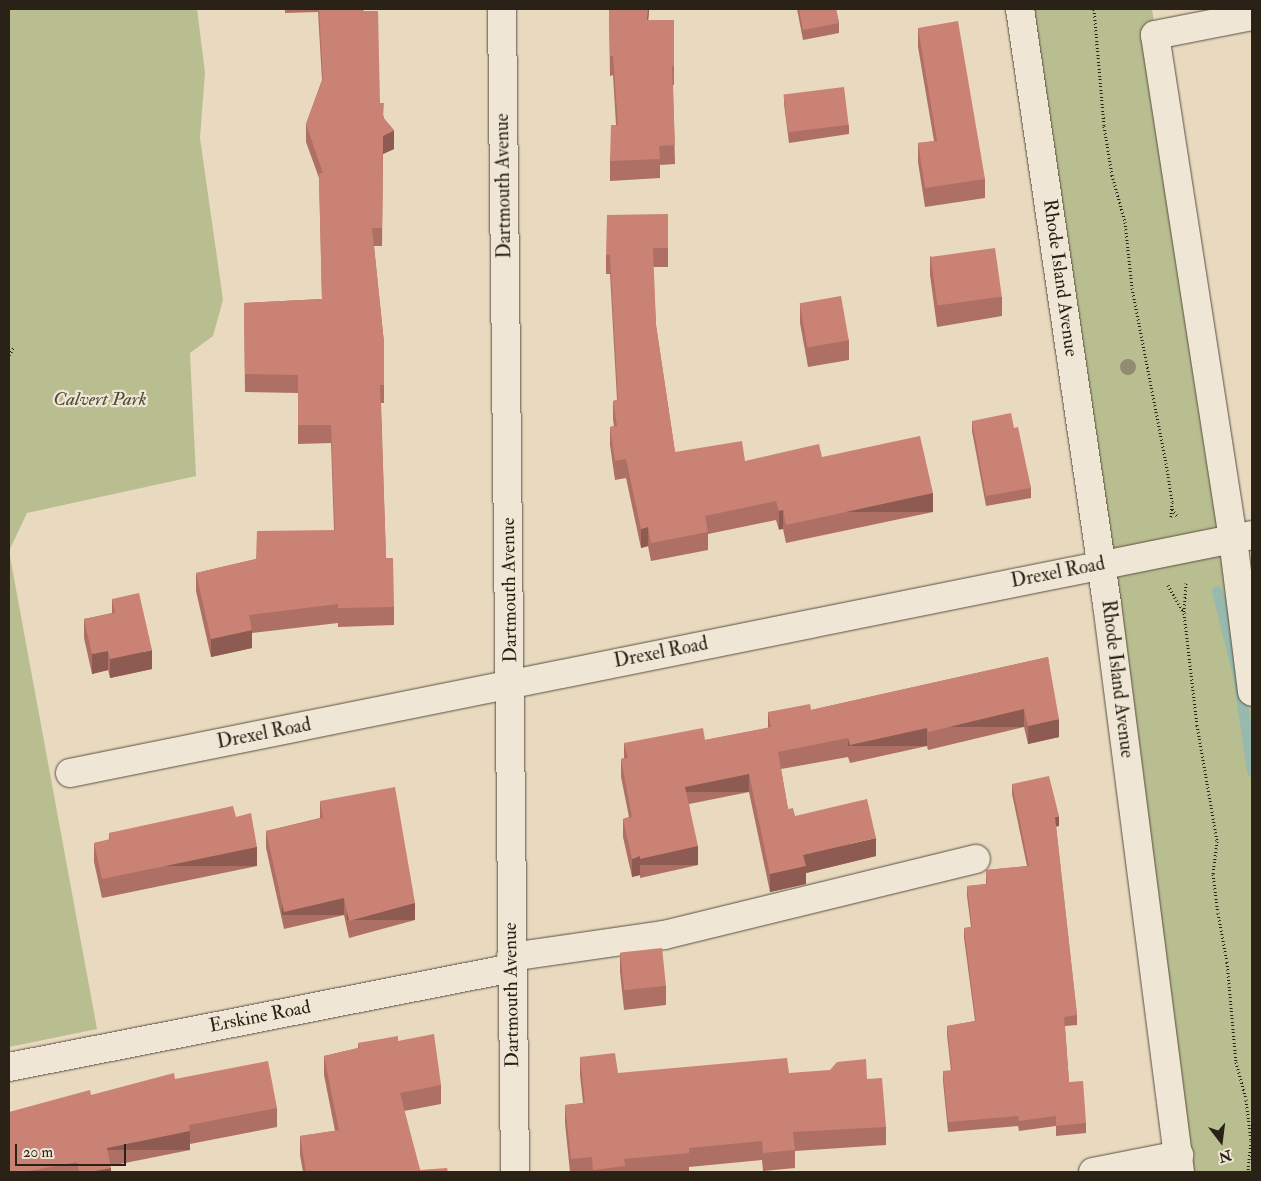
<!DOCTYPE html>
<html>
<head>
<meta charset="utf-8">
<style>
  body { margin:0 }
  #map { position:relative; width:1261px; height:1181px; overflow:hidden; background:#e8d9bf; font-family:"IM FELL Double Pica",serif }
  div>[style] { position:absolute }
  .green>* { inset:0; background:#b9be90 }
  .stream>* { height:11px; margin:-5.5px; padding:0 5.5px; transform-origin:5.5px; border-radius:5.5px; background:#98baae }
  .path>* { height:3px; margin-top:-1.5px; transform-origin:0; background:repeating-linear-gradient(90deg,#2b2217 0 1px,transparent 0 3.5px) }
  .roads { filter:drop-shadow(0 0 1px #5a5041) drop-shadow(0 0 1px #5a5041) }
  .minor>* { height:28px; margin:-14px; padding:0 14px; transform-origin:14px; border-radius:14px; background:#f0e6d5 }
  .trees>* { width:16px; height:16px; margin:-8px; border-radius:50%; background:#938a73 }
  .wall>* { inset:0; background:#ae7064 }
  .shaded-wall>* { inset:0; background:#8d5b51; transform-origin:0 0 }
  .building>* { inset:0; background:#ca8274; transform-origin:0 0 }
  span { translate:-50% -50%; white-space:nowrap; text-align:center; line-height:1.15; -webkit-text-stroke:4.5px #f0e6d5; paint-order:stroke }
  .street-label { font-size:19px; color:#2b2217 }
  .park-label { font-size:19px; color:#4e4935; font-style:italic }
  .frame { position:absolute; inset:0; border:10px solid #2b2217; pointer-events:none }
  .north { position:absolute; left:1196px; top:1116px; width:50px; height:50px; -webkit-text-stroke:4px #f0e6d5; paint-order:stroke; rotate:165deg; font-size:14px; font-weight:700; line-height:20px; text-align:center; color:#2b2217 }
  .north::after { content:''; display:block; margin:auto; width:18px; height:22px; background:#2b2217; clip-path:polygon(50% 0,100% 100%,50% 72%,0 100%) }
  .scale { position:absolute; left:15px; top:1144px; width:111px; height:22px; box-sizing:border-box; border:2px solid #2b2217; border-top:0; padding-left:6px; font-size:15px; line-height:18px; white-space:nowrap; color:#2b2217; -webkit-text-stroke:4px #f0e6d5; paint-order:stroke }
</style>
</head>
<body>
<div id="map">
  <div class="green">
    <i style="clip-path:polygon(9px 9px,197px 9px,205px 73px,200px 138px,223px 300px,213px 336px,190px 353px,196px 476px,27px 513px,9px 551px,97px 1029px,9px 1047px)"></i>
    <i style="clip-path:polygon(1020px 9px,1152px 9px,1233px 536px,1252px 692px,1252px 1172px,1190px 1172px)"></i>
  </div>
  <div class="stream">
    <i style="left:1217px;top:591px;width:87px;rotate:76deg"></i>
    <i style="left:1238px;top:675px;width:97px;rotate:81.7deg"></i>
  </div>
  <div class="path">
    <i style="left:1094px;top:9px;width:117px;rotate:85.1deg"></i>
    <i style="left:1104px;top:126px;width:50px;rotate:80.7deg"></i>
    <i style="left:1112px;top:175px;width:49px;rotate:74.5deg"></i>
    <i style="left:1125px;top:222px;width:66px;rotate:83.9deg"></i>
    <i style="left:1132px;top:288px;width:178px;rotate:79deg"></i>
    <i style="left:1166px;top:463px;width:39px;rotate:81deg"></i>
    <i style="left:1172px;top:502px;width:15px;rotate:94deg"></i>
    <i style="left:9px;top:355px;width:9px;rotate:-58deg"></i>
    <i style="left:1172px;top:509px;width:10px;rotate:53deg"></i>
    <i style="left:1186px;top:583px;width:30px;rotate:94deg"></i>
    <i style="left:1184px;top:613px;width:113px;rotate:83.4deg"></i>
    <i style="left:1197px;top:725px;width:118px;rotate:80.2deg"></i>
    <i style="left:1217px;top:841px;width:33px;rotate:97deg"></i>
    <i style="left:1213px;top:874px;width:39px;rotate:83deg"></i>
    <i style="left:1218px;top:913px;width:50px;rotate:79.6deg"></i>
    <i style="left:1227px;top:962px;width:100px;rotate:84.9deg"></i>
    <i style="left:1236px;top:1062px;width:39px;rotate:75deg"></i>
    <i style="left:1246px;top:1100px;width:41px;rotate:83deg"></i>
    <i style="left:1251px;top:1141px;width:31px;rotate:96deg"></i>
    <i style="left:1168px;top:585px;width:31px;rotate:61deg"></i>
  </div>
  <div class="roads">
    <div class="minor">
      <i style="left:502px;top:9px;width:1163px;rotate:89.36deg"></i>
      <i style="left:1020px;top:9px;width:601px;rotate:81.68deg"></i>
      <i style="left:1107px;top:604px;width:573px;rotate:82.68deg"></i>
      <i style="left:1252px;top:16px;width:99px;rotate:168.9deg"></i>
      <i style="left:1155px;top:35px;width:510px;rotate:81.2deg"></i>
      <i style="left:1233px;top:539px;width:154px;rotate:82.9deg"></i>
      <i style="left:70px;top:773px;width:1206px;rotate:-11.38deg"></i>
      <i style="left:511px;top:957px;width:155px;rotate:-8.2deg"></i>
      <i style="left:664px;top:935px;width:321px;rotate:-13.7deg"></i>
      <i style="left:9px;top:1067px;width:513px;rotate:-11.13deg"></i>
      <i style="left:1093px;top:1172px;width:88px;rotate:-11.2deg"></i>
    </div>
  </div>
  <div class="trees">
    <i style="left:1128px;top:367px"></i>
  </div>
  <div class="wall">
    <i style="clip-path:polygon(285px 9px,363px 9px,380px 103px,384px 118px,394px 149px,383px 154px,382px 246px,374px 246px,384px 343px,384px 403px,381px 403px,386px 558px,394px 607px,394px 625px,338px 627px,338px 623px,252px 633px,252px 648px,211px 657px,196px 591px,196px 573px,256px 559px,334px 530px,331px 443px,298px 444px,298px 393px,245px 392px,244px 303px,322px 299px,319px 178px,306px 142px,306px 124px,322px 80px,318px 12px,285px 13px)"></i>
    <i style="clip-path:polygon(609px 9px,649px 9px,648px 20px,674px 20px,674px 85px,673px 85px,675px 164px,660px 165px,660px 178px,610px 181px,610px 161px,616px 125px,613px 75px,610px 76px)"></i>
    <i style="clip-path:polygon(797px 9px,836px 9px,839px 23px,839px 33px,803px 40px)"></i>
    <i style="clip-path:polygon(918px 28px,985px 179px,985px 198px,925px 207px,918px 162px,918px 143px,934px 141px,918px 47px)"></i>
    <i style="clip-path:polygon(784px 95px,849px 125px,849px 134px,789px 143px,784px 104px)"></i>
    <i style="clip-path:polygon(668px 214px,668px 267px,653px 267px,656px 325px,675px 452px,745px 461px,822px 457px,933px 512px,786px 543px,783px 529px,779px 530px,776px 520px,708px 534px,708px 550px,651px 561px,648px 546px,641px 548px,626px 478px,615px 480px,610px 445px,610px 427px,614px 426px,613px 419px,613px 401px,617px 400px,610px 274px,606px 274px,606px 255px)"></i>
    <i style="clip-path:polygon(930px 256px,1002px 297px,1002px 316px,937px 327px,930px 275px)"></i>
    <i style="clip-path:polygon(800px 304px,849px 340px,849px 360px,808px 367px,800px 323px)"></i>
    <i style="clip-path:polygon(972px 421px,1014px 428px,1031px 488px,1031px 498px,986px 506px,972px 431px)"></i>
    <i style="clip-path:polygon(112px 599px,152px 669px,110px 678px,108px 670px,92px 674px,84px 638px,84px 619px,112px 613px)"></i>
    <i style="clip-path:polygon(1048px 657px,1059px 737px,1028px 744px,1024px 727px,928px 750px,927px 746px,850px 763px,848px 757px,781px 769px,788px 809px,795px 816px,876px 856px,806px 873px,806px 884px,770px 892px,749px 792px,689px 804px,698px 865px,640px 878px,640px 875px,632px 877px,623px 837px,623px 819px,629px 817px,621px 777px,621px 759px,624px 758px,624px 743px,705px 740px,768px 728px,768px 712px,811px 710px)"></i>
    <i style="clip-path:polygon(1012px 784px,1059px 826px,1056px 826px,1077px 1015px,1077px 1025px,1065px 1026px,1069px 1082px,1086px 1123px,1086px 1133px,1056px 1136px,1056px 1126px,1019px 1131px,1018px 1126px,948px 1132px,943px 1081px,943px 1071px,951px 1071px,947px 1035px,947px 1026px,975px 1021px,964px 938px,964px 928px,971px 927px,967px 896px,967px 886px,986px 884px,986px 870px,1027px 866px,1012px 794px)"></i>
    <i style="clip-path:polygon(320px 801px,415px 920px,349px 938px,344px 915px,284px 929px,266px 848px,266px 831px,320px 818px)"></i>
    <i style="clip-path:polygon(236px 817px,257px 866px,102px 898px,94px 862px,94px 843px,109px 840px,109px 833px)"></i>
    <i style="clip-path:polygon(620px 953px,666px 986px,666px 1005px,624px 1010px,620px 972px)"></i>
    <i style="clip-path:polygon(398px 1041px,441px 1085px,441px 1104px,404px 1111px,420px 1170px,448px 1172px,303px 1172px,300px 1155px,300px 1136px,335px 1131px,324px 1075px,324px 1056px,358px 1048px,358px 1043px)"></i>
    <i style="clip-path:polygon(580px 1057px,618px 1073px,789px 1073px,867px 1079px,886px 1127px,886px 1145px,795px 1151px,795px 1168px,763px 1171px,762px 1160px,689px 1167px,689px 1172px,570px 1172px,565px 1123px,565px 1105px,583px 1103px,580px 1075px)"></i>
    <i style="clip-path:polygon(175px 1079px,277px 1108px,277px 1127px,190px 1144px,190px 1150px,110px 1166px,111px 1172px,9px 1172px)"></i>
  </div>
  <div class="shaded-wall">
    <i style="clip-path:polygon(648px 9px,649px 9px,647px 39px,647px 20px)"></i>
    <i style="clip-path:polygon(394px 130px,394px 149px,383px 154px,382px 246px,383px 136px)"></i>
    <i style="left:933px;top:493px;width:19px;height:150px;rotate:90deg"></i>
    <i style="left:783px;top:510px;width:19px;height:4px;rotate:90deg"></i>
    <i style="clip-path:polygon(648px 527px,648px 546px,641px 548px,641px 529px)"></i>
    <i style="clip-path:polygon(252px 630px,252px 648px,211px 657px,211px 639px)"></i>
    <i style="clip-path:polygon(152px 650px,152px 669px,110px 678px,110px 659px)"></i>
    <i style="clip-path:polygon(108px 651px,108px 670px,92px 674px,92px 654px)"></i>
    <i style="left:1024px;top:709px;width:18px;height:99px;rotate:90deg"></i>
    <i style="clip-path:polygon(1059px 719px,1059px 737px,1028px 744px,1028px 726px)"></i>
    <i style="left:927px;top:728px;width:18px;height:79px;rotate:90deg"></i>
    <i style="left:749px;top:774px;width:18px;height:65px;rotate:90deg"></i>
    <i style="clip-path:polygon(1059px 816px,1059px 826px,1055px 827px,1055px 817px)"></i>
    <i style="clip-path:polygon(876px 838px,876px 856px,806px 873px,806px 884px,770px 892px,770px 874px,803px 855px)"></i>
    <i style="left:698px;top:846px;width:19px;height:59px;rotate:90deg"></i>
    <i style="left:257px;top:847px;width:19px;height:158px;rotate:90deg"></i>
    <i style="clip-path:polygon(640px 856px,640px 875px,632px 877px,632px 859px)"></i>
    <i style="left:344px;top:898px;width:17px;height:62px;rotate:90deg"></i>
    <i style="left:415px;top:903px;width:17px;height:68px;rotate:90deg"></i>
    <i style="left:190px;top:1131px;width:19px;height:85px;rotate:90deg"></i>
    <i style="clip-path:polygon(111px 1168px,111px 1172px,90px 1172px)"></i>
  </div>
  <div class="building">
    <i style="clip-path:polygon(319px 9px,362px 9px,362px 11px,378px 11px,380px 103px,384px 103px,383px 117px,394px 130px,383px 136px,382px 228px,372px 228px,384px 343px,384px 385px,380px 385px,386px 558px,393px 558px,394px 607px,338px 608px,338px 604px,249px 615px,252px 630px,211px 639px,196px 573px,256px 559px,257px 531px,335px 530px,331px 425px,298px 425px,298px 375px,245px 374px,244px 303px,322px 299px,319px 173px,323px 173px,306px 124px,323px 78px)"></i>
    <i style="clip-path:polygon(609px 9px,648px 9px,647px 20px,674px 20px,674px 66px,672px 66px,675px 145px,659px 146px,660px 159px,610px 161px,611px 125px,618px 125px,613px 56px,610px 56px)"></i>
    <i style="clip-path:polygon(799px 9px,836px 9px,839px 23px,803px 30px)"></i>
    <i style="clip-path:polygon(958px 21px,985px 179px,925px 188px,918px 143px,937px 141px,918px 28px)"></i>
    <i style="left:844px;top:87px;width:38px;height:61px;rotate:83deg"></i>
    <i style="clip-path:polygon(668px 214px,668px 248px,653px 248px,656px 325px,675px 452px,742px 441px,745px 461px,819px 444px,822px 457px,920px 436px,933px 493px,786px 525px,783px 510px,779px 511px,776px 501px,705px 516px,708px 532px,651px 543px,648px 527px,641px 529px,626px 459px,615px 461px,610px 427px,617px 426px,613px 401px,618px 400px,610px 255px,606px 255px,607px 215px)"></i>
    <i style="left:995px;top:248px;width:49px;height:65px;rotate:82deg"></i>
    <i style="left:841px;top:296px;width:45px;height:42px;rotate:80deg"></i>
    <i style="clip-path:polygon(1011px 413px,1014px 428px,1018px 427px,1031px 488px,986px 496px,972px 421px)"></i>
    <i style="clip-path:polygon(139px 593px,152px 650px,110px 659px,108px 651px,92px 654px,84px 619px,115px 613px,112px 599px)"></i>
    <i style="clip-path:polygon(1048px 657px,1059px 719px,1028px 726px,1024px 709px,928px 732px,927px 728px,850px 745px,848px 738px,778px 752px,788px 809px,793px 808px,795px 816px,867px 799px,876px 838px,803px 855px,806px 866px,770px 874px,749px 774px,685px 787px,698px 846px,640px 859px,640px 856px,632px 859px,623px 819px,632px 817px,621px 759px,628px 758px,624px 743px,703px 728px,705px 740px,771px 727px,768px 712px,810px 704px,811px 710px)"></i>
    <i style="clip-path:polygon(1049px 776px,1059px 816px,1055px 817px,1077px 1015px,1064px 1017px,1069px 1082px,1083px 1081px,1086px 1123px,1056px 1126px,1056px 1116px,1019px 1121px,1018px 1116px,948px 1122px,943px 1071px,952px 1070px,947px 1026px,976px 1021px,964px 928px,972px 927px,967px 886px,987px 884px,986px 870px,1029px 866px,1012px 784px)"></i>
    <i style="clip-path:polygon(395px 787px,415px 903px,349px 921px,344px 898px,284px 912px,266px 831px,323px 818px,320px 801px)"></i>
    <i style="clip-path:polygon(233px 806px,236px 817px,251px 813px,257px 847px,102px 879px,94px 843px,110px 839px,109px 833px)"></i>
    <i style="left:662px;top:948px;width:38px;height:42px;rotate:84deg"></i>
    <i style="clip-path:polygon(434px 1034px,441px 1085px,400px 1093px,420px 1170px,447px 1168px,448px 1172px,306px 1172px,300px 1136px,339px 1130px,324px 1056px,359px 1048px,358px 1043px,398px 1036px,398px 1041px)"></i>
    <i style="clip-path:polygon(615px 1053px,618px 1073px,787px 1058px,789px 1073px,830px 1070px,837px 1062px,866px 1059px,867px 1079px,882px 1078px,886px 1127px,793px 1132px,795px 1150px,763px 1153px,762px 1141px,689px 1148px,689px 1153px,624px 1159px,625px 1166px,593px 1170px,592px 1157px,571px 1159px,565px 1105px,585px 1103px,580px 1057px)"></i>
    <i style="clip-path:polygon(268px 1061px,277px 1108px,189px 1125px,190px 1131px,107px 1148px,111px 1168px,90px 1172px,79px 1172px,77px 1162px,23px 1172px,9px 1172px,9px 1112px,90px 1090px,91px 1095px,174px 1073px,175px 1079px)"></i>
  </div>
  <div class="street-label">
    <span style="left:504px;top:186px;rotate:-91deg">Dartmouth Avenue</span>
    <span style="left:1060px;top:278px;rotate:82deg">Rhode Island Avenue</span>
    <span style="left:1058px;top:573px;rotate:-11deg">Drexel Road</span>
    <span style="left:510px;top:590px;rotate:-91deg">Dartmouth Avenue</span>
    <span style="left:661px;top:653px;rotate:-11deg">Drexel Road</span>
    <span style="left:1117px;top:679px;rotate:83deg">Rhode Island Avenue</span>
    <span style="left:264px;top:734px;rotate:-11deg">Drexel Road</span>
    <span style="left:512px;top:995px;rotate:-91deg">Dartmouth Avenue</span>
    <span style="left:260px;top:1017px;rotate:-11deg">Erskine Road</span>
  </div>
  <div class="park-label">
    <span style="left:100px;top:400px">Calvert Park</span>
  </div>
  <div class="frame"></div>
  <div class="north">N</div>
  <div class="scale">20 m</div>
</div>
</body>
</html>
